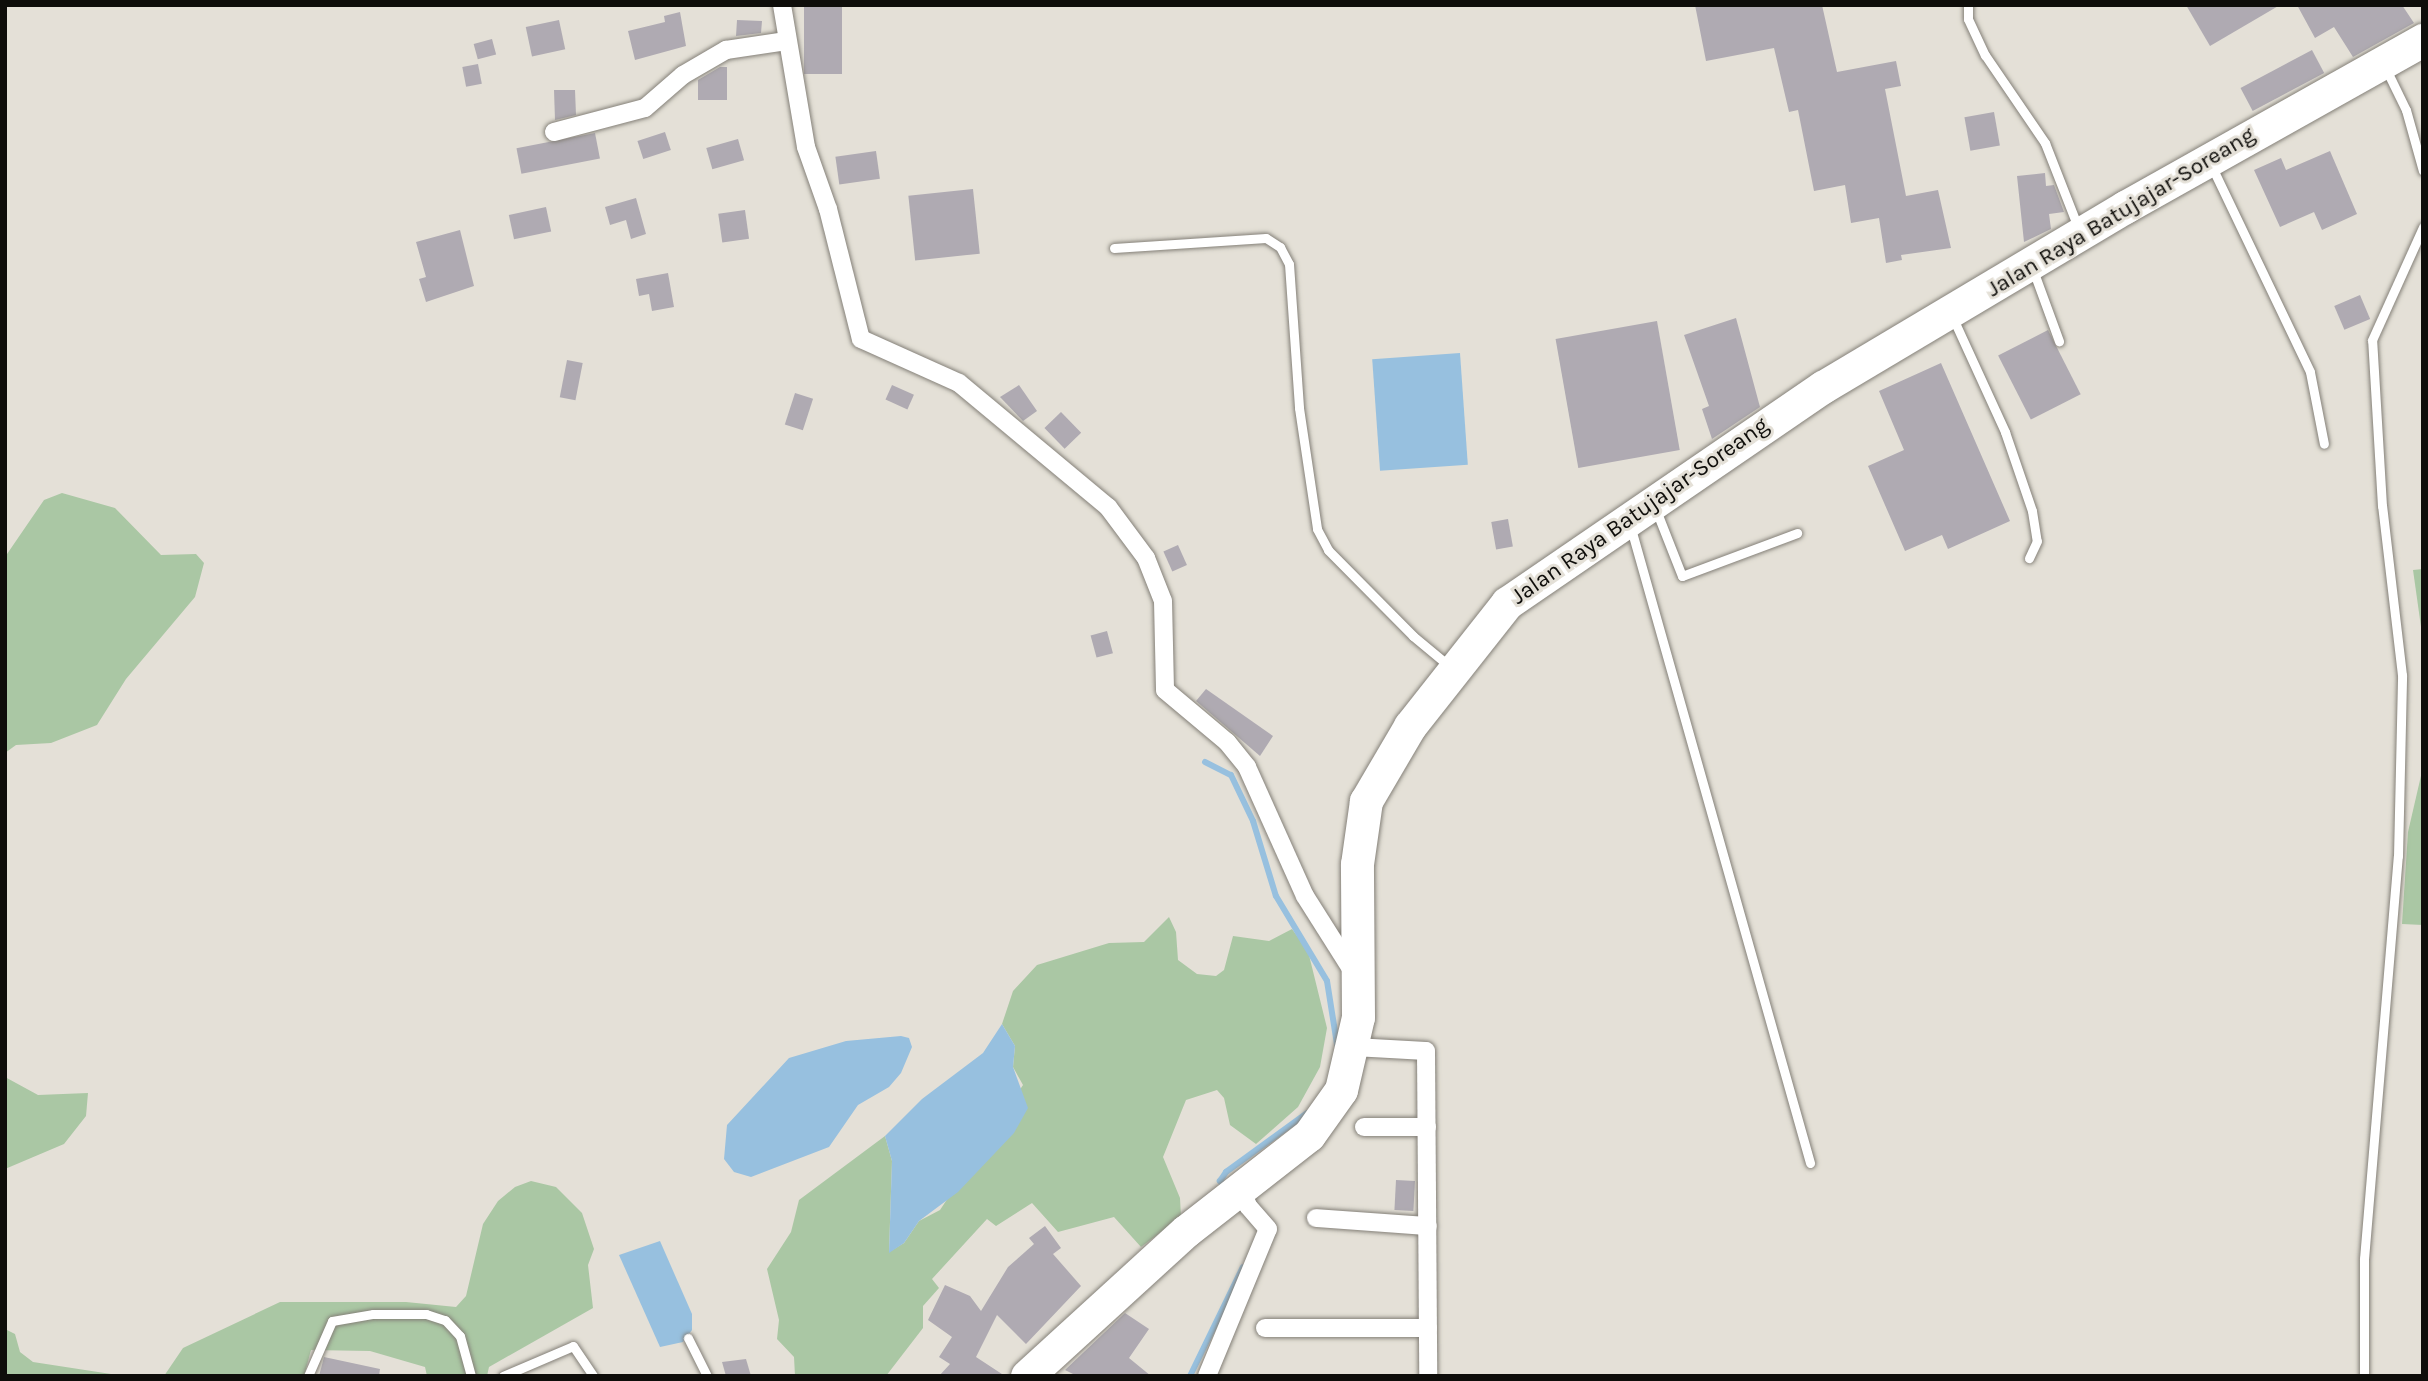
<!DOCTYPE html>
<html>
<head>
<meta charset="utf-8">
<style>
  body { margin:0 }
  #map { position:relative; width:2428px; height:1381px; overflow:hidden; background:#e4e0d7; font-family:Karla,sans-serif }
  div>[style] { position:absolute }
  .green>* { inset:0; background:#aac7a4 }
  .water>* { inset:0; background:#97c0df; transform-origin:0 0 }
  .stream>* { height:6px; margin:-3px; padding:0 3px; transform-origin:3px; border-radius:3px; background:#97c0df }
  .building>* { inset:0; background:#afaab2; transform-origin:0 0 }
  .roads { filter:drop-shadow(0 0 2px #848078) drop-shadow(0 0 2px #848078) }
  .lane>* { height:9px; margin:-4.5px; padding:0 4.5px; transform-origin:4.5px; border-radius:4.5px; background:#fff }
  .street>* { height:18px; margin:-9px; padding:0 9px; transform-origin:9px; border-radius:9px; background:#fff }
  .highway>* { height:33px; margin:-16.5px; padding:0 16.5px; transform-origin:16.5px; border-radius:16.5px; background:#fff }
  span { translate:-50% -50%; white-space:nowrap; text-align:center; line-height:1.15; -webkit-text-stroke:6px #e4e0d7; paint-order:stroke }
  .street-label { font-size:23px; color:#0e0d0a }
  .frame { position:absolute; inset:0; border:7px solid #0e0d0a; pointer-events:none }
</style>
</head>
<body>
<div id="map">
  <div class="green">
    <i style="clip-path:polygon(62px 493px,115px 508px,161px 555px,196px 554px,204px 563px,195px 597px,126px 679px,97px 725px,51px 743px,16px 745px,5px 753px,5px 557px,44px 500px)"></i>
    <i style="clip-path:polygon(2423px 569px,2423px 641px,2413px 570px)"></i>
    <i style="clip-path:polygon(2423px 767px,2423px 925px,2402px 924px,2408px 832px)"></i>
    <i style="clip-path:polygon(1169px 917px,1176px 932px,1178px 960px,1197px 974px,1216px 976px,1224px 970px,1233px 936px,1269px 941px,1292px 929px,1308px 951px,1327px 1028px,1320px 1067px,1298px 1107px,1256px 1144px,1230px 1125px,1224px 1098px,1217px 1090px,1186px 1100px,1163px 1157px,1180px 1198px,1181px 1217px,1141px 1247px,1114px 1217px,1058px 1232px,1032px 1203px,996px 1226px,987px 1219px,932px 1279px,939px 1288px,923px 1306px,923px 1328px,886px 1376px,795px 1376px,794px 1357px,777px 1339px,779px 1320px,767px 1269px,791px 1232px,799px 1200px,885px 1136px,892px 1161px,889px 1252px,904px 1243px,919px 1221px,940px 1210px,1023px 1085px,1013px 1067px,1015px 1046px,1002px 1024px,1013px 991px,1037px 965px,1109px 943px,1144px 942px)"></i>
    <i style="clip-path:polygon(5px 1077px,38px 1095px,88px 1093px,86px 1116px,64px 1144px,5px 1169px)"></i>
    <i style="clip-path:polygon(531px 1181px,556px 1187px,582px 1213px,594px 1249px,588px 1265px,593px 1308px,489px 1367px,487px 1376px,427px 1376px,425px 1367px,370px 1351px,311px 1350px,304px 1376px,164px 1376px,183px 1348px,280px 1302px,406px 1302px,456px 1307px,466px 1296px,483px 1224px,498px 1201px,515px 1187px)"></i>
    <i style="clip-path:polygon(5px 1329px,15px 1334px,20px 1352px,33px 1362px,124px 1376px,5px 1376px)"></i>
  </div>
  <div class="water">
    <i style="left:1460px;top:353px;width:112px;height:88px;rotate:86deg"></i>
    <i style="clip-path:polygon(1002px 1024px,1015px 1046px,1013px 1067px,1028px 1108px,1014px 1133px,958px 1192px,919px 1221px,904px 1243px,889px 1253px,892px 1161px,885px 1136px,922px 1099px,983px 1053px)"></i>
    <i style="clip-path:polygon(901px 1036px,909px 1038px,912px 1047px,901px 1073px,889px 1087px,858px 1105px,829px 1147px,751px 1177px,734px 1172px,724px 1159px,727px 1125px,789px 1058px,846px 1041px)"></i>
    <i style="clip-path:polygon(660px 1241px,692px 1314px,692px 1330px,683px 1342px,660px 1347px,619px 1255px)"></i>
  </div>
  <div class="stream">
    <i style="left:1205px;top:762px;width:29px;rotate:27deg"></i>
    <i style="left:1231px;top:775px;width:51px;rotate:64.4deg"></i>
    <i style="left:1253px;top:821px;width:78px;rotate:73deg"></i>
    <i style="left:1276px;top:896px;width:99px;rotate:59deg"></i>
    <i style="left:1327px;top:981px;width:64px;rotate:81deg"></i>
    <i style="left:1224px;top:1185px;width:6px;rotate:-135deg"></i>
    <i style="left:1220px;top:1181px;width:11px;rotate:-56deg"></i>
    <i style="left:1226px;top:1172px;width:100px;rotate:-36.1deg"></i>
    <i style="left:1190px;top:1376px;width:121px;rotate:-64.1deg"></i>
  </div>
  <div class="building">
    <i style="clip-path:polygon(1695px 5px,1822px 5px,1837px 72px,1896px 61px,1901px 86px,1885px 89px,1906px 196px,1938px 190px,1951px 248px,1901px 255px,1902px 260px,1886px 263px,1879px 218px,1851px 223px,1845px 185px,1814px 191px,1798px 110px,1789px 112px,1774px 48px,1706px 61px)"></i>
    <i style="clip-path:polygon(2186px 5px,2280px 5px,2210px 46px)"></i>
    <i style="clip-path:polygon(2297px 5px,2402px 5px,2414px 23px,2353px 57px,2334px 27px,2315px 38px)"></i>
    <i style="left:804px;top:6px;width:38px;height:68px"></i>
    <i style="clip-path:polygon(680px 12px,686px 46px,635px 60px,628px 31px,665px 22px,664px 16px)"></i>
    <i style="left:559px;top:20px;width:30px;height:34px;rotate:78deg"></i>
    <i style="clip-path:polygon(737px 20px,762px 21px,761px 33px,736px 36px)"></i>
    <i style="left:492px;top:39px;width:16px;height:19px;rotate:75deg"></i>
    <i style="left:2312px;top:50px;width:26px;height:81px;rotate:62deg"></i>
    <i style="left:478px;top:64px;width:20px;height:16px;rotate:79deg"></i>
    <i style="clip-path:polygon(720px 67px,727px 67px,727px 100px,698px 100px,698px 80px)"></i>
    <i style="clip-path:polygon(554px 90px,575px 90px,576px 115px,555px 120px)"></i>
    <i style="left:1994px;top:112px;width:34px;height:30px;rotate:80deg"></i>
    <i style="left:665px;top:132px;width:19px;height:29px;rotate:72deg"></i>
    <i style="left:595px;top:133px;width:26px;height:80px;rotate:79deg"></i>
    <i style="left:738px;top:139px;width:22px;height:33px;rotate:74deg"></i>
    <i style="left:876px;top:151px;width:28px;height:41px;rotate:82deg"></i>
    <i style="clip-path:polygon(2330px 151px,2357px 214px,2322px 230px,2314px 212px,2280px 227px,2254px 170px,2281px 158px,2286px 170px)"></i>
    <i style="clip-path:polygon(2045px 173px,2046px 186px,2054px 185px,2064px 212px,2049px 214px,2051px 229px,2024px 242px,2017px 176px)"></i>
    <i style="left:973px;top:189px;width:65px;height:65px;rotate:84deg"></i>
    <i style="clip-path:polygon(636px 198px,646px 234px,631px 239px,626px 220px,610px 225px,605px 207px)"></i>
    <i style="left:546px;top:207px;width:25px;height:38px;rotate:78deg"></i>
    <i style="left:745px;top:210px;width:29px;height:27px;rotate:82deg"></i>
    <i style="clip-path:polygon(460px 230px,474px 286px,426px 302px,419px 279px,426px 277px,416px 242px)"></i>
    <i style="clip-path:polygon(668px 273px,674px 307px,652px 311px,649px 294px,639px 296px,636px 279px)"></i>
    <i style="left:2360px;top:295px;width:26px;height:28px;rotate:67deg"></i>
    <i style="clip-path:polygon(1736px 318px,1760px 407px,1712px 439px,1702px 409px,1709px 406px,1684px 335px)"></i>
    <i style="left:1657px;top:321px;width:131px;height:103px;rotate:80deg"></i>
    <i style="left:2048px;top:330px;width:72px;height:56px;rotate:63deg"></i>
    <i style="left:567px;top:360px;width:16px;height:38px;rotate:11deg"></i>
    <i style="clip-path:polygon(1941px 363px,2010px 521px,1948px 549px,1942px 535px,1905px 551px,1868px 466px,1904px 450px,1879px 391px)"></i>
    <i style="left:892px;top:385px;width:24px;height:16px;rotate:24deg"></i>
    <i style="clip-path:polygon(1019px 385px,1037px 411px,1023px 421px,1000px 397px)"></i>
    <i style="left:795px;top:393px;width:19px;height:33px;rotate:18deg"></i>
    <i style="left:1061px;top:412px;width:29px;height:23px;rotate:46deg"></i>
    <i style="left:1508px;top:519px;width:28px;height:17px;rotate:80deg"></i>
    <i style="left:1178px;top:545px;width:22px;height:16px;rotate:66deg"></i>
    <i style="left:1107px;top:631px;width:23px;height:17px;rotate:75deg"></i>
    <i style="clip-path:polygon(1206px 689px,1273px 736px,1260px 756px,1196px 701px)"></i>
    <i style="left:1396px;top:1180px;width:19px;height:30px;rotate:3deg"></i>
    <i style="clip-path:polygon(1045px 1226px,1061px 1248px,1053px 1254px,1081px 1286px,1026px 1344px,997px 1315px,976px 1357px,1005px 1376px,939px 1376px,950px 1364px,939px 1357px,952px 1337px,928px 1320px,945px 1285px,970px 1296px,981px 1311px,1008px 1267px,1034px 1244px,1029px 1238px)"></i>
    <i style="clip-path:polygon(1125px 1313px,1149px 1329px,1129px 1358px,1151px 1376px,1077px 1376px,1065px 1370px)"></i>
    <i style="clip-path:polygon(324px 1357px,380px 1369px,379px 1376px,319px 1376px)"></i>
    <i style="clip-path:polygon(746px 1359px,751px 1376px,726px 1376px,722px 1362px)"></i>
  </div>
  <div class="roads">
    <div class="lane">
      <i style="left:1968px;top:5px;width:14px;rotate:90deg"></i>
      <i style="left:1968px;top:19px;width:40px;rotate:65deg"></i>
      <i style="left:1985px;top:55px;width:107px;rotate:55.7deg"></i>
      <i style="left:2045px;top:143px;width:90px;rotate:68.6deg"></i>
      <i style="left:2385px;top:67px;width:48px;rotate:64deg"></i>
      <i style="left:2406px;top:110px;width:63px;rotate:74.4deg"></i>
      <i style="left:2211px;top:165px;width:229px;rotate:64.4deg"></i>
      <i style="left:2310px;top:372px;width:73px;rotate:79deg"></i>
      <i style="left:1114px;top:248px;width:152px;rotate:-3.8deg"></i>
      <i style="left:1266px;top:238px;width:17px;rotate:33deg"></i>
      <i style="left:1280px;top:247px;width:19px;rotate:62deg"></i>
      <i style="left:1289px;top:264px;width:144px;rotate:86deg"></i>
      <i style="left:1299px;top:408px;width:122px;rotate:81.5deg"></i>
      <i style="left:1317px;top:529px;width:24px;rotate:62deg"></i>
      <i style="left:1328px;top:550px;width:121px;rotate:45.3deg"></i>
      <i style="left:1413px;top:636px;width:45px;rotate:39.6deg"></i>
      <i style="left:2033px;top:270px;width:76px;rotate:69.9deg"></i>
      <i style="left:1952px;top:316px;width:128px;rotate:65.4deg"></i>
      <i style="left:2005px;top:432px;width:83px;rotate:71.1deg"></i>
      <i style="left:2032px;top:511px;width:30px;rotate:81deg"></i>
      <i style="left:2037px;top:541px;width:19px;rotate:115deg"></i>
      <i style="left:1656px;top:510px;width:71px;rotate:68.5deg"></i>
      <i style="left:1682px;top:576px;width:123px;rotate:-20.5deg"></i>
      <i style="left:1630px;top:525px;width:663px;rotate:74.24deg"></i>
      <i style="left:688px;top:1338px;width:42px;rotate:63.4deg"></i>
      <i style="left:308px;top:1376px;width:60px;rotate:-66.4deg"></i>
      <i style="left:332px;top:1321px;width:42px;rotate:-9.7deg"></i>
      <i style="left:373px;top:1314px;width:53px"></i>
      <i style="left:426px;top:1314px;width:20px;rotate:18deg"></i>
      <i style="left:445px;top:1320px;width:22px;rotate:47deg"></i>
      <i style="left:460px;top:1336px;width:41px;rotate:74.6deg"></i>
      <i style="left:503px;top:1376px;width:76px;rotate:-23.2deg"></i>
      <i style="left:573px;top:1346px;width:36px;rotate:56deg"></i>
      <i style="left:2364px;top:1376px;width:117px;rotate:-90deg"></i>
      <i style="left:2364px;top:1259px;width:404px;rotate:-85.2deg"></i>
      <i style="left:2398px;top:856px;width:181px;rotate:-88.7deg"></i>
      <i style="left:2402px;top:675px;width:170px;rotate:-96.7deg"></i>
      <i style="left:2382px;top:506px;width:166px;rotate:-93.4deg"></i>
      <i style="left:2372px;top:340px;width:124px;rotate:-65.7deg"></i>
    </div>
    <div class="street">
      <i style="left:782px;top:5px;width:144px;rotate:80.4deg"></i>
      <i style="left:806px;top:147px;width:66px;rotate:70.5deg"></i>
      <i style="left:828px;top:209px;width:134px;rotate:75.8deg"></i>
      <i style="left:861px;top:339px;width:107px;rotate:24.2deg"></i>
      <i style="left:959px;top:383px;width:194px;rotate:39.8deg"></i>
      <i style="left:1108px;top:507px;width:64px;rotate:53.3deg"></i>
      <i style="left:1146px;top:558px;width:46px;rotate:68.4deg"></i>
      <i style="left:1163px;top:601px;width:89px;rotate:88.7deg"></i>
      <i style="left:1165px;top:690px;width:81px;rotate:40deg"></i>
      <i style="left:1227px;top:742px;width:32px;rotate:51deg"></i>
      <i style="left:1247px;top:767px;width:141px;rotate:65.8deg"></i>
      <i style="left:1305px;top:896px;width:90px;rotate:57.7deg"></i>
      <i style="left:554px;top:132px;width:94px;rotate:-14.8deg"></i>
      <i style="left:645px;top:108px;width:50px;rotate:-41deg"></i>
      <i style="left:683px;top:75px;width:50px;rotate:-30.2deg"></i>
      <i style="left:726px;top:50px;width:61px;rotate:-8.5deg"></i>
      <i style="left:1354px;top:1047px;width:72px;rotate:3.2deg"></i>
      <i style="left:1426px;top:1051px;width:325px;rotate:89.6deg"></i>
      <i style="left:1364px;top:1127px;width:63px"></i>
      <i style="left:1316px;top:1218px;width:112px;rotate:4.1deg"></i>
      <i style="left:1265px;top:1328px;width:163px"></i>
      <i style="left:1207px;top:1376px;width:159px;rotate:-67.5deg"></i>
      <i style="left:1268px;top:1229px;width:30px;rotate:-131deg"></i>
      <i style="left:1248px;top:1206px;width:19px;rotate:-111deg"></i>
    </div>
    <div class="highway">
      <i style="left:1027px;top:1376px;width:215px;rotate:-42.4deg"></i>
      <i style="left:1186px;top:1231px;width:156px;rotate:-38deg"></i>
      <i style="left:1309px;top:1135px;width:55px;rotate:-54.6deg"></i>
      <i style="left:1341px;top:1090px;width:75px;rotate:-76.9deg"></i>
      <i style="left:1358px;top:1017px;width:153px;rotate:-90.4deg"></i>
      <i style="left:1357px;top:864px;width:64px;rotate:-81.9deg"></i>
      <i style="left:1366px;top:801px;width:87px;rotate:-59.6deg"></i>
      <i style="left:1410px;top:726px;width:157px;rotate:-51.7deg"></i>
      <i style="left:1507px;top:603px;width:383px;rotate:-34.4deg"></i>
      <i style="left:1823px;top:387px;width:352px;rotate:-30.8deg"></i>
      <i style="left:2125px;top:207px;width:342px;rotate:-29.3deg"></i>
    </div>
  </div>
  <div class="street-label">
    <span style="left:2121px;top:212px;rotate:-31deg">Jalan Raya Batujajar-Soreang</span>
    <span style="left:1640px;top:511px;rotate:-35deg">Jalan Raya Batujajar-Soreang</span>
  </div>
  <div class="frame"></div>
</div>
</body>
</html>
